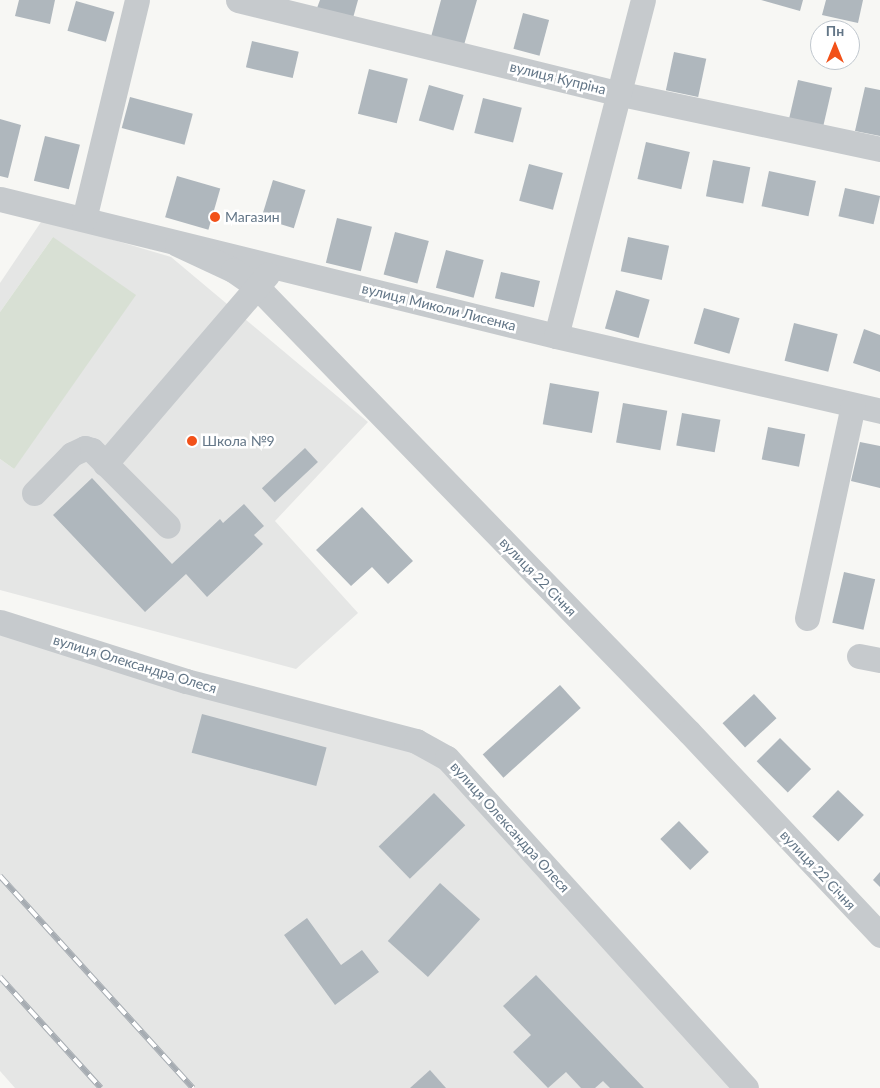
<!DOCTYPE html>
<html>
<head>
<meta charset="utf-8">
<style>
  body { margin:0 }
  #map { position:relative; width:880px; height:1088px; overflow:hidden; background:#f7f7f4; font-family:Lato,sans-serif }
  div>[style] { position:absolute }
  .built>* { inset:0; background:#e5e6e5 }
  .green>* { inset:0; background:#d8e0d4 }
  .building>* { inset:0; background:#afb7bd; transform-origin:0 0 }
  .minor>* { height:25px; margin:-12.5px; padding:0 12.5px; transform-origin:12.5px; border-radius:12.5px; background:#c6cacd }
  .rail>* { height:5.5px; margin-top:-2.75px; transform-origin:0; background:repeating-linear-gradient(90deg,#fff 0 11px,#a6acb2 0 22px); box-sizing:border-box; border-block:1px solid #a6acb2 }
  .dots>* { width:14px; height:14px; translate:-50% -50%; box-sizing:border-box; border:2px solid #fff; border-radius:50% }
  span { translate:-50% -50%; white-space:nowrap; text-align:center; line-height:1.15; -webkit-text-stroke:5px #fff; paint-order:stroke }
  .street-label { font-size:14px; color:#637687 }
  .poi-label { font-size:14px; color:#637687 }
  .left { translate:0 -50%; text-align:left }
  .north { position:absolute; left:810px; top:20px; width:50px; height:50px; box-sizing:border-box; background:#fff; border:1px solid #c1c8cf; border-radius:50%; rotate:0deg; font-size:14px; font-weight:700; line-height:20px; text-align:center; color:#637687 }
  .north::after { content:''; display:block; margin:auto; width:18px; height:22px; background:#f25119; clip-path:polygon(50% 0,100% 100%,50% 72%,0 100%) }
</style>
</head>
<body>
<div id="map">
  <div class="built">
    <i style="clip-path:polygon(43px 219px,171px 257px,368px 422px,275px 521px,358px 613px,296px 669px,0 590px,0 459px,14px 469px,53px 237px,0 312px,0 283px)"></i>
    <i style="clip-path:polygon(0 622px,416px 741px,746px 1088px,15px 1088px,0 1071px)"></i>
  </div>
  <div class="green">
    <i style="clip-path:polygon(53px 237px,136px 295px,14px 469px,0 459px,0 312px)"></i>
  </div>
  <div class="building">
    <i style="clip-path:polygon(19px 0,55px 0,50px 24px,15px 16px)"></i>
    <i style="clip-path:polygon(320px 0,358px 0,353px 18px,317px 8px)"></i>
    <i style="clip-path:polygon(441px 0,477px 0,464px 45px,431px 37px)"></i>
    <i style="clip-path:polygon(761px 0,803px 0,800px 11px)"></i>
    <i style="clip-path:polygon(826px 0,863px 0,858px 23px,822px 15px)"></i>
    <i style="left:76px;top:1px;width:40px;height:31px;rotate:16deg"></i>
    <i style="left:523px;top:13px;width:27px;height:37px;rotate:15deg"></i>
    <i style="left:252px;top:41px;width:48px;height:27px;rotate:13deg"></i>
    <i style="left:674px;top:52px;width:33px;height:39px;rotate:12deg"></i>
    <i style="left:369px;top:69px;width:40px;height:46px;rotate:14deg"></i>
    <i style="left:798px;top:80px;width:35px;height:39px;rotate:13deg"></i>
    <i style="left:429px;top:85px;width:36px;height:37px;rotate:16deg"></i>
    <i style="clip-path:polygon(865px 87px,880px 90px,880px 136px,855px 131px)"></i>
    <i style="left:130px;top:97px;width:65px;height:32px;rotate:15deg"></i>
    <i style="left:483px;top:98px;width:40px;height:36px;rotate:14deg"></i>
    <i style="clip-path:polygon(0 119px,21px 125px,8px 178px,0 176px)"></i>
    <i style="left:45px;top:136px;width:36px;height:46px;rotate:14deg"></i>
    <i style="left:646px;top:142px;width:45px;height:38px;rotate:13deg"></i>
    <i style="left:713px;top:160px;width:38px;height:37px;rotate:11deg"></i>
    <i style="left:529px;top:164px;width:35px;height:38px;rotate:15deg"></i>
    <i style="left:769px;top:171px;width:48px;height:36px;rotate:12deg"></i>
    <i style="left:177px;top:176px;width:45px;height:43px;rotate:16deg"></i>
    <i style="left:273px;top:180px;width:34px;height:40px;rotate:17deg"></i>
    <i style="left:845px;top:188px;width:36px;height:29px;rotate:13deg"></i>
    <i style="left:337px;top:218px;width:36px;height:46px;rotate:14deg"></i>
    <i style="left:395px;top:232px;width:35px;height:44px;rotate:15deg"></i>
    <i style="left:628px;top:237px;width:42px;height:35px;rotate:12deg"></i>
    <i style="left:446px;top:250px;width:39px;height:39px;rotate:15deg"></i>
    <i style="left:501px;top:272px;width:40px;height:27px;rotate:13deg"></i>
    <i style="left:616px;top:290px;width:35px;height:40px;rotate:16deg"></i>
    <i style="left:704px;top:308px;width:37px;height:37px;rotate:16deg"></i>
    <i style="left:794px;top:323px;width:45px;height:39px;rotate:14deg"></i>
    <i style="clip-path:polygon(864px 329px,880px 335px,880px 372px,853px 363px)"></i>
    <i style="left:550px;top:383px;width:50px;height:42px;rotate:10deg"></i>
    <i style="left:623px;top:403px;width:45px;height:40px;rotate:10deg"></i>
    <i style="left:682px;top:413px;width:39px;height:33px;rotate:10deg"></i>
    <i style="left:768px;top:427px;width:38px;height:33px;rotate:11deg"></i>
    <i style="clip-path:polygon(860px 442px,880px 446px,880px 488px,851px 481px)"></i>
    <i style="left:305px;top:448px;width:19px;height:59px;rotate:47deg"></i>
    <i style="clip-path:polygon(92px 478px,172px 564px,220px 519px,223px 523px,244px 504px,264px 526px,254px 535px,263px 544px,207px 597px,186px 574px,145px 612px,53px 515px)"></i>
    <i style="clip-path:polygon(362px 507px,413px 561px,388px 584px,372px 567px,351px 586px,316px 550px)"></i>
    <i style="left:844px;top:572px;width:32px;height:52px;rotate:13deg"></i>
    <i style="left:560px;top:685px;width:31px;height:104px;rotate:48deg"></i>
    <i style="left:754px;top:694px;width:33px;height:43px;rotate:47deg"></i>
    <i style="left:202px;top:714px;width:129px;height:40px;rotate:15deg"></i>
    <i style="left:780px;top:738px;width:44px;height:33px;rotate:45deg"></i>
    <i style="left:838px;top:790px;width:36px;height:37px;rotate:44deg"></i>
    <i style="left:434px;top:793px;width:45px;height:77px;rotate:46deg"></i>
    <i style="left:679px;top:821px;width:43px;height:26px;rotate:46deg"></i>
    <i style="clip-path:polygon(880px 872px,880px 887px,873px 880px)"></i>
    <i style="left:440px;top:883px;width:54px;height:78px;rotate:42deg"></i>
    <i style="clip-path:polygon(307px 918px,341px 965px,362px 950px,379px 972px,335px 1005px,284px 935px)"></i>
    <i style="clip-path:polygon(536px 975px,644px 1088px,610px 1088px,603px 1081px,595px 1088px,581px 1088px,566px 1072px,548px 1088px,513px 1052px,531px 1035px,503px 1006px)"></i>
    <i style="clip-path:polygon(430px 1070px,446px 1088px,410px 1088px)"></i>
  </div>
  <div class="minor">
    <i style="left:238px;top:0;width:390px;rotate:13.8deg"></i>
    <i style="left:617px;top:93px;width:269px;rotate:12deg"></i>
    <i style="left:0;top:199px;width:573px;rotate:13.84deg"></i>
    <i style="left:556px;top:336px;width:333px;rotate:13deg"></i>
    <i style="left:84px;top:219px;width:225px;rotate:-76.4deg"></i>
    <i style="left:177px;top:244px;width:62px;rotate:24.9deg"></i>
    <i style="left:233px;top:270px;width:29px;rotate:35deg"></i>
    <i style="left:257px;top:287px;width:620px;rotate:45.85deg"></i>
    <i style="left:689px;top:732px;width:279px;rotate:46.7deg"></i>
    <i style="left:556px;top:336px;width:347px;rotate:-75.5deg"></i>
    <i style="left:105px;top:464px;width:250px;rotate:-49.4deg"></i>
    <i style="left:34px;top:493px;width:54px;rotate:-45.7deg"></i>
    <i style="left:72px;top:454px;width:14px;rotate:-25deg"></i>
    <i style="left:85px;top:448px;width:7px;rotate:16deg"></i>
    <i style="left:92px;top:450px;width:107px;rotate:45deg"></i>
    <i style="left:807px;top:618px;width:217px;rotate:-77.8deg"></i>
    <i style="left:0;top:622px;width:195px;rotate:17.6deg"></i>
    <i style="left:186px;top:681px;width:238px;rotate:14.6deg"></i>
    <i style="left:416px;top:741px;width:35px;rotate:29deg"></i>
    <i style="left:447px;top:758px;width:445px;rotate:47.8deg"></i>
    <i style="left:859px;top:656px;width:21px;rotate:11deg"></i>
  </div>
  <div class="rail">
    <i style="left:0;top:876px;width:287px;rotate:47.7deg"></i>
    <i style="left:0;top:977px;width:150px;rotate:47.7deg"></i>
  </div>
  <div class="dots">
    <i style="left:215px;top:217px;background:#f25119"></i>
    <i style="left:192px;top:441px;background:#f25119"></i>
  </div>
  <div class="street-label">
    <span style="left:558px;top:78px;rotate:14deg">вулиця Купріна</span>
    <span style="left:439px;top:307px;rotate:14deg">вулиця Миколи Лисенка</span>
    <span style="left:538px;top:577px;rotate:46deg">вулиця 22 Січня</span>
    <span style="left:135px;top:664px;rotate:17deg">вулиця Олександра Олеся</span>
    <span style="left:510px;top:827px;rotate:48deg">вулиця Олександра Олеся</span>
    <span style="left:818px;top:870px;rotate:47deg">вулиця 22 Січня</span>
  </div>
  <div class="poi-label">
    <span class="left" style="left:225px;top:217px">Магазин</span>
    <span class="left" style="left:202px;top:441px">Школа №9</span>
  </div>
  <div class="north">Пн</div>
</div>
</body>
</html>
